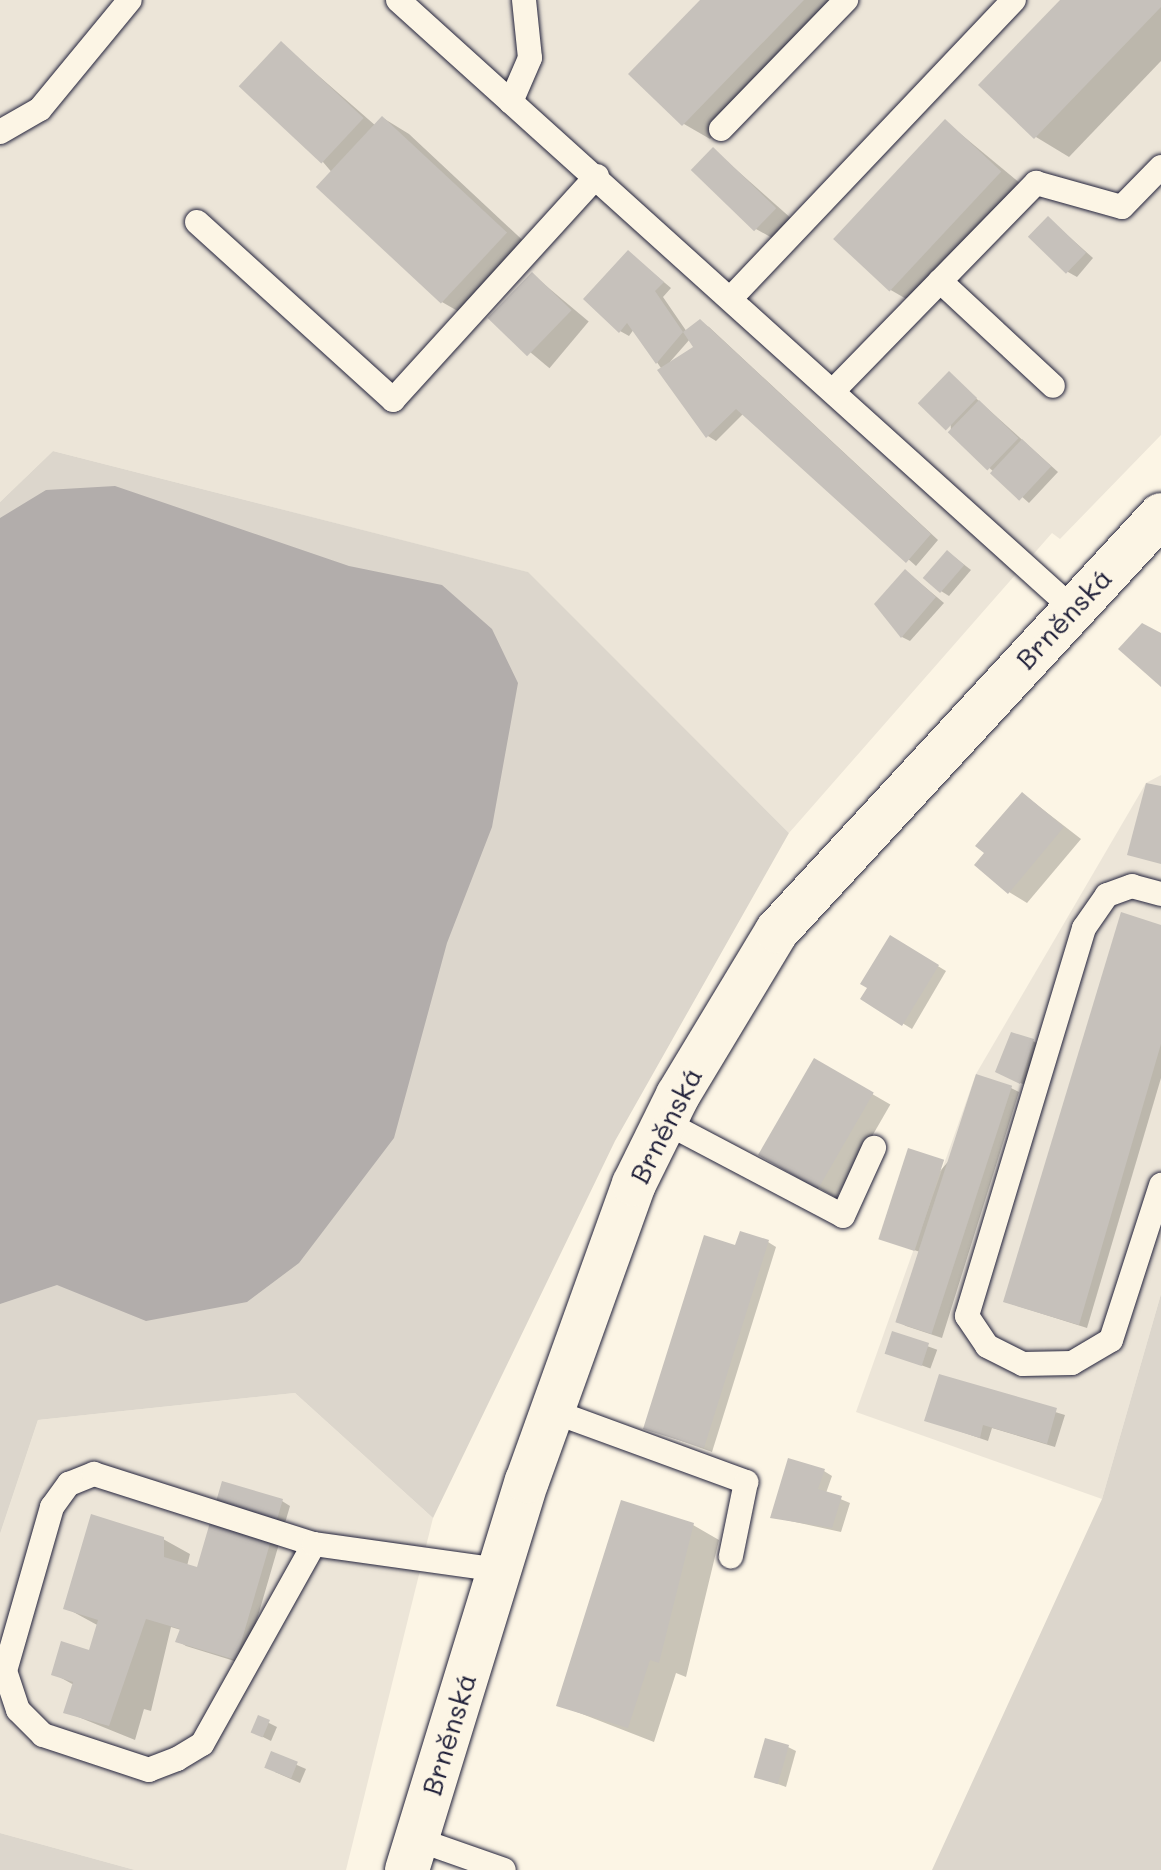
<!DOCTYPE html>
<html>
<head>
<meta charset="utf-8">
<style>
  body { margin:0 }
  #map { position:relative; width:1161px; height:1870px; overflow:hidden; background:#fcf5e5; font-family:Mali,sans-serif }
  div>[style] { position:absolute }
  .built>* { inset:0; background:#ece5d8 }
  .green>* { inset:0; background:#dcd6cc }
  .water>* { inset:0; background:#b2adab }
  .shadow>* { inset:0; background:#0003; transform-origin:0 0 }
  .building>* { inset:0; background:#c6c1bb; transform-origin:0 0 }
  .roads { filter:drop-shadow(0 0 2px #22223b) drop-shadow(0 0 2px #22223b) }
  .lane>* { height:24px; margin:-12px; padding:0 12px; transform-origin:12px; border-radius:12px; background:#fcf5e5 }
  .secondary>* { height:44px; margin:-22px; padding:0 22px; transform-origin:22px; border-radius:22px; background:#fcf5e5 }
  span { translate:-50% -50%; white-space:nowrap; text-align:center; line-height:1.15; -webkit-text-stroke:8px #fcf5e5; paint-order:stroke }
  .street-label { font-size:28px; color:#22223b }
</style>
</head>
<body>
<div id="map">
  <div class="built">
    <i style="clip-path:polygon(0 0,1161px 0,1161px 435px,1060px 539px,1052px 533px,789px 833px,527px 572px,53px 451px,0 502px)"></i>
    <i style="clip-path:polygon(1161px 775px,1161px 1294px,1102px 1499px,856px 1412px,976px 1074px,1146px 783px)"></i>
    <i style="clip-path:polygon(295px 1393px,433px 1518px,346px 1870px,135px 1870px,0 1833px,0 1534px,38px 1420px)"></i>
  </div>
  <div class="green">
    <i style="clip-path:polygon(53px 451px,528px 572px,789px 833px,615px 1141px,433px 1518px,295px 1393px,38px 1420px,0 1534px,0 502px)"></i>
    <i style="clip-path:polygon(1161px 1294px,1161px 1870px,932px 1870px,1102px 1499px)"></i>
    <i style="clip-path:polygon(0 1833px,135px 1870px,0 1870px)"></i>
  </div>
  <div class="water">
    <i style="clip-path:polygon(115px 486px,349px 566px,442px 585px,492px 629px,518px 683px,492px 827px,447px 943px,394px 1138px,299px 1263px,247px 1302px,146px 1321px,57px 1285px,0 1304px,0 518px,46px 490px)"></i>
  </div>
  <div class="shadow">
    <i style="clip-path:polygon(703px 0,845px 0,710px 139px,684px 124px)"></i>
    <i style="clip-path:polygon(1063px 0,1161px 0,1161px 61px,1069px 157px,1036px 137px)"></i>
    <i style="clip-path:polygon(281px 43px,376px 126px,383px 118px,409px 134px,532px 249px,468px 317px,442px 302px,323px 162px)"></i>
    <i style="clip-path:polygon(945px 121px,1026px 188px,915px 304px,889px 289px)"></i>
    <i style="clip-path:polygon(714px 150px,793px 220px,774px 239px,756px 229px)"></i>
    <i style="clip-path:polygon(1048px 218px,1093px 258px,1077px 277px,1068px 272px)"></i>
    <i style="clip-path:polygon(evenodd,628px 252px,671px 288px,663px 297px,687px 332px,700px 322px,709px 327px,938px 540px,916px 566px,744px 413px,716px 441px,708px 436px,634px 329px,629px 336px,620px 331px,585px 299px,628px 252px,690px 339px,695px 347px,669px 363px,690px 339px)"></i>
    <i style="left:532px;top:274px;width:74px;height:61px;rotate:40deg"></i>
    <i style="clip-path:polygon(949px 374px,1058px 472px,1029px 503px,951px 434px)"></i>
    <i style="clip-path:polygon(948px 552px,971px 570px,949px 596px,941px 591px)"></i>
    <i style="clip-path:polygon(913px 577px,944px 603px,910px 641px,902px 637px)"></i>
    <i style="clip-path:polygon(1023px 794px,1081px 839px,1027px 903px,1009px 892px)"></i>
    <i style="clip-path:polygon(1161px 927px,1161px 1078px,1087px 1328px,1005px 1302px)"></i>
    <i style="clip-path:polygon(890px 937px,946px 971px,912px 1029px,863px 999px)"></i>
    <i style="clip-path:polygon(1033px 1041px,1042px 1046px,1029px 1087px,1006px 1076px)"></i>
    <i style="left:815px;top:1061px;width:87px;height:108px;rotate:30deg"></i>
    <i style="clip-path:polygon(1011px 1088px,1019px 1092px,942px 1338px,906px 1326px,897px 1321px,920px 1252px,882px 1239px)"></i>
    <i style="clip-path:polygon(768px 1242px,776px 1247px,712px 1452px,645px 1428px,737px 1248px)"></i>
    <i style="left:894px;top:1334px;width:46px;height:20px;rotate:20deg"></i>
    <i style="clip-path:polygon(940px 1377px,1065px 1415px,1055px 1447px,992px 1428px,988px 1441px,927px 1420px)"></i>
    <i style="clip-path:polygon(824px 1471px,832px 1476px,826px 1493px,850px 1503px,841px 1532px,772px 1517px)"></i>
    <i style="clip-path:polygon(282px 1501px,290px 1506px,244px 1664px,186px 1646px,178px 1641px,181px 1630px,171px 1627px,151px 1711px,144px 1709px,135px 1740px,66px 1712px,74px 1685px,54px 1674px,91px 1652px,99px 1626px,66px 1608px,163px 1539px,190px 1554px,187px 1566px,199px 1569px)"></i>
    <i style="clip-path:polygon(693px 1525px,719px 1540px,686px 1677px,676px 1673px,654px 1742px,559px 1705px)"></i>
    <i style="clip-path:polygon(259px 1718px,277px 1727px,271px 1741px,261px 1736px)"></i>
    <i style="clip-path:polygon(788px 1747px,796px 1751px,786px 1787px,756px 1776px)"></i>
    <i style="clip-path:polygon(272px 1754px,306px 1769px,300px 1783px,275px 1772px)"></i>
  </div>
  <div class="building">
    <i style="clip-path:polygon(700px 0,804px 0,682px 126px,628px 74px)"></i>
    <i style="clip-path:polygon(1060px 0,1161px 0,1161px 7px,1034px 139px,978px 85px)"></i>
    <i style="left:281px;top:41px;width:113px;height:62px;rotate:43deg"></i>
    <i style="left:382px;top:116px;width:171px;height:97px;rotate:43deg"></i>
    <i style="left:945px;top:119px;width:77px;height:164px;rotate:43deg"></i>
    <i style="left:713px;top:147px;width:88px;height:32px;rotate:44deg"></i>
    <i style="left:1048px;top:216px;width:53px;height:29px;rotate:44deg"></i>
    <i style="clip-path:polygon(628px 250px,664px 282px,655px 291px,683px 332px,656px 364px,627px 323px,619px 333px,583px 299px)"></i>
    <i style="left:532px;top:272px;width:55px;height:64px;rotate:44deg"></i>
    <i style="clip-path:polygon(700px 319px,931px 534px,906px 563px,736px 409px,706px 438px,657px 370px,693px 347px,683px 332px)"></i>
    <i style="left:949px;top:371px;width:39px;height:45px;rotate:44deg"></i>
    <i style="left:979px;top:400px;width:55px;height:45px;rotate:44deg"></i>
    <i style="left:1022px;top:439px;width:40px;height:47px;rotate:43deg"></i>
    <i style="left:947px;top:550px;width:23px;height:37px;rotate:41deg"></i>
    <i style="clip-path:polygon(905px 569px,936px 597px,901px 638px,874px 604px)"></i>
    <i style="clip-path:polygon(1142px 623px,1161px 633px,1161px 687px,1118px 649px)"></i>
    <i style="clip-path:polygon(1146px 783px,1161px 786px,1161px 864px,1127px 855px)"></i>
    <i style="clip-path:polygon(1022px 792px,1064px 827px,1008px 894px,974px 865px,984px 853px,975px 846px)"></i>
    <i style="clip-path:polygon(1121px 912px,1161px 925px,1161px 1044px,1079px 1325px,1003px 1302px)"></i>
    <i style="clip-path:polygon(890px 935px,939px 965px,902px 1026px,860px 999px,867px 988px,860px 984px)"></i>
    <i style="clip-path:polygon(1011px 1032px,1034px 1039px,1020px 1084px,995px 1072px)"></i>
    <i style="left:814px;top:1058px;width:69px;height:112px;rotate:30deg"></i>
    <i style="left:976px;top:1074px;width:38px;height:261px;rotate:18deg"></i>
    <i style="left:908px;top:1148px;width:38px;height:96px;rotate:18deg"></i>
    <i style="clip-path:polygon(740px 1231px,769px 1240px,704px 1448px,643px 1429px,704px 1235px,735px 1245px)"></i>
    <i style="left:892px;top:1331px;width:39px;height:24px;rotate:18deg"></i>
    <i style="clip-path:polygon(939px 1374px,1057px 1408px,1047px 1444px,983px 1425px,980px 1438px,924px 1421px)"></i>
    <i style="clip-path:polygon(788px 1458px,825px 1469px,818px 1489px,842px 1496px,832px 1528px,770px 1518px)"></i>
    <i style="clip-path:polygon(222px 1481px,283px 1499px,236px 1660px,175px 1642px,180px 1629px,146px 1619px,109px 1726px,63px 1713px,73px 1682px,51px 1675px,61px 1641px,89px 1650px,98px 1620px,63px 1609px,91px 1514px,164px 1537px,164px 1557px,197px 1567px)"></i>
    <i style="clip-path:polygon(621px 1500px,694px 1523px,659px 1663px,650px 1660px,628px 1728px,556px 1706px)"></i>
    <i style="left:258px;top:1715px;width:13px;height:19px;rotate:23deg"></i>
    <i style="left:765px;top:1738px;width:25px;height:41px;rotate:16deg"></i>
    <i style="left:271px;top:1751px;width:29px;height:18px;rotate:22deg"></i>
  </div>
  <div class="roads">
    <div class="lane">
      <i style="left:398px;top:0;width:152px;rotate:42.1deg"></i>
      <i style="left:524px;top:0;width:58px;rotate:84.1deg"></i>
      <i style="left:530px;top:58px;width:48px;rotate:113.4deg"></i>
      <i style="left:511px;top:102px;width:755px;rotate:42.05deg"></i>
      <i style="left:721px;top:129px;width:180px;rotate:-45.9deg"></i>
      <i style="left:0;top:132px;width:46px;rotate:-29.9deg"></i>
      <i style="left:40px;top:109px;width:141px;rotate:-50.5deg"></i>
      <i style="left:197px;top:222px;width:265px;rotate:42.2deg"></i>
      <i style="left:393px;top:400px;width:303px;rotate:-47.7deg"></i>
      <i style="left:940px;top:281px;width:154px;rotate:42.9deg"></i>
      <i style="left:731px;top:298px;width:411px;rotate:-46.5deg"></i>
      <i style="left:833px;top:391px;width:291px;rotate:-45.7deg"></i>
      <i style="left:1036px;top:183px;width:89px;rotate:15.6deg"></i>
      <i style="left:1122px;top:207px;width:56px;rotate:-45.7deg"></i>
      <i style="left:1161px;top:894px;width:30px;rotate:-165deg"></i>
      <i style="left:1132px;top:886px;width:27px;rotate:160deg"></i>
      <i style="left:1107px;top:895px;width:40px;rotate:124.9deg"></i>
      <i style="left:1084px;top:928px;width:405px;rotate:106.8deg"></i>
      <i style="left:967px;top:1316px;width:36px;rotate:56deg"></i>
      <i style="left:987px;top:1346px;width:40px;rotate:26.6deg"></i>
      <i style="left:1023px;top:1364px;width:49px;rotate:-1.2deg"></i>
      <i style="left:1072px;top:1363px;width:45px;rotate:-30.5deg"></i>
      <i style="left:1111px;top:1340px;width:163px;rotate:-72.1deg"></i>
      <i style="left:665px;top:1122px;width:201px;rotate:27.8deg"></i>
      <i style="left:843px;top:1216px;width:75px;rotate:-65.5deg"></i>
      <i style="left:552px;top:1411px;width:207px;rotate:20.1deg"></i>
      <i style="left:746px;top:1482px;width:76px;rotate:101.5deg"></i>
      <i style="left:314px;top:1544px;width:229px;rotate:119.2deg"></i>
      <i style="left:202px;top:1744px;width:29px;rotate:149deg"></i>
      <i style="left:177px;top:1759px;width:30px;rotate:159deg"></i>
      <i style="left:149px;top:1770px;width:112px;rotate:-161.7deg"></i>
      <i style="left:43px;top:1735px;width:35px;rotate:-135deg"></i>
      <i style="left:18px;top:1710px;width:41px;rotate:-108.4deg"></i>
      <i style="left:5px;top:1671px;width:171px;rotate:-74deg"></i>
      <i style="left:52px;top:1507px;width:29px;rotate:-54deg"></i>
      <i style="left:69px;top:1484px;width:27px;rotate:-22deg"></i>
      <i style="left:94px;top:1474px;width:231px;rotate:17.7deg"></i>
      <i style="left:314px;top:1544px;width:187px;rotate:8deg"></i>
      <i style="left:416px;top:1839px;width:93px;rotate:19.4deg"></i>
    </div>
    <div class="secondary">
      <i style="left:407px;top:1870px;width:407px;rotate:-72.9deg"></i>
      <i style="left:527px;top:1481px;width:316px;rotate:-70.2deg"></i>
      <i style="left:634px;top:1184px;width:99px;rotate:-63.7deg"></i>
      <i style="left:678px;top:1095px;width:192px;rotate:-58.9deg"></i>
      <i style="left:777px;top:931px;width:566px;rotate:-47.29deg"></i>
    </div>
  </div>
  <div class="street-label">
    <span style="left:1063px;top:618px;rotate:-47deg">Brněnská</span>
    <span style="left:665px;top:1125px;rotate:-63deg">Brněnská</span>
    <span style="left:448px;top:1734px;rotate:-73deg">Brněnská</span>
  </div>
</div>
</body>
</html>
